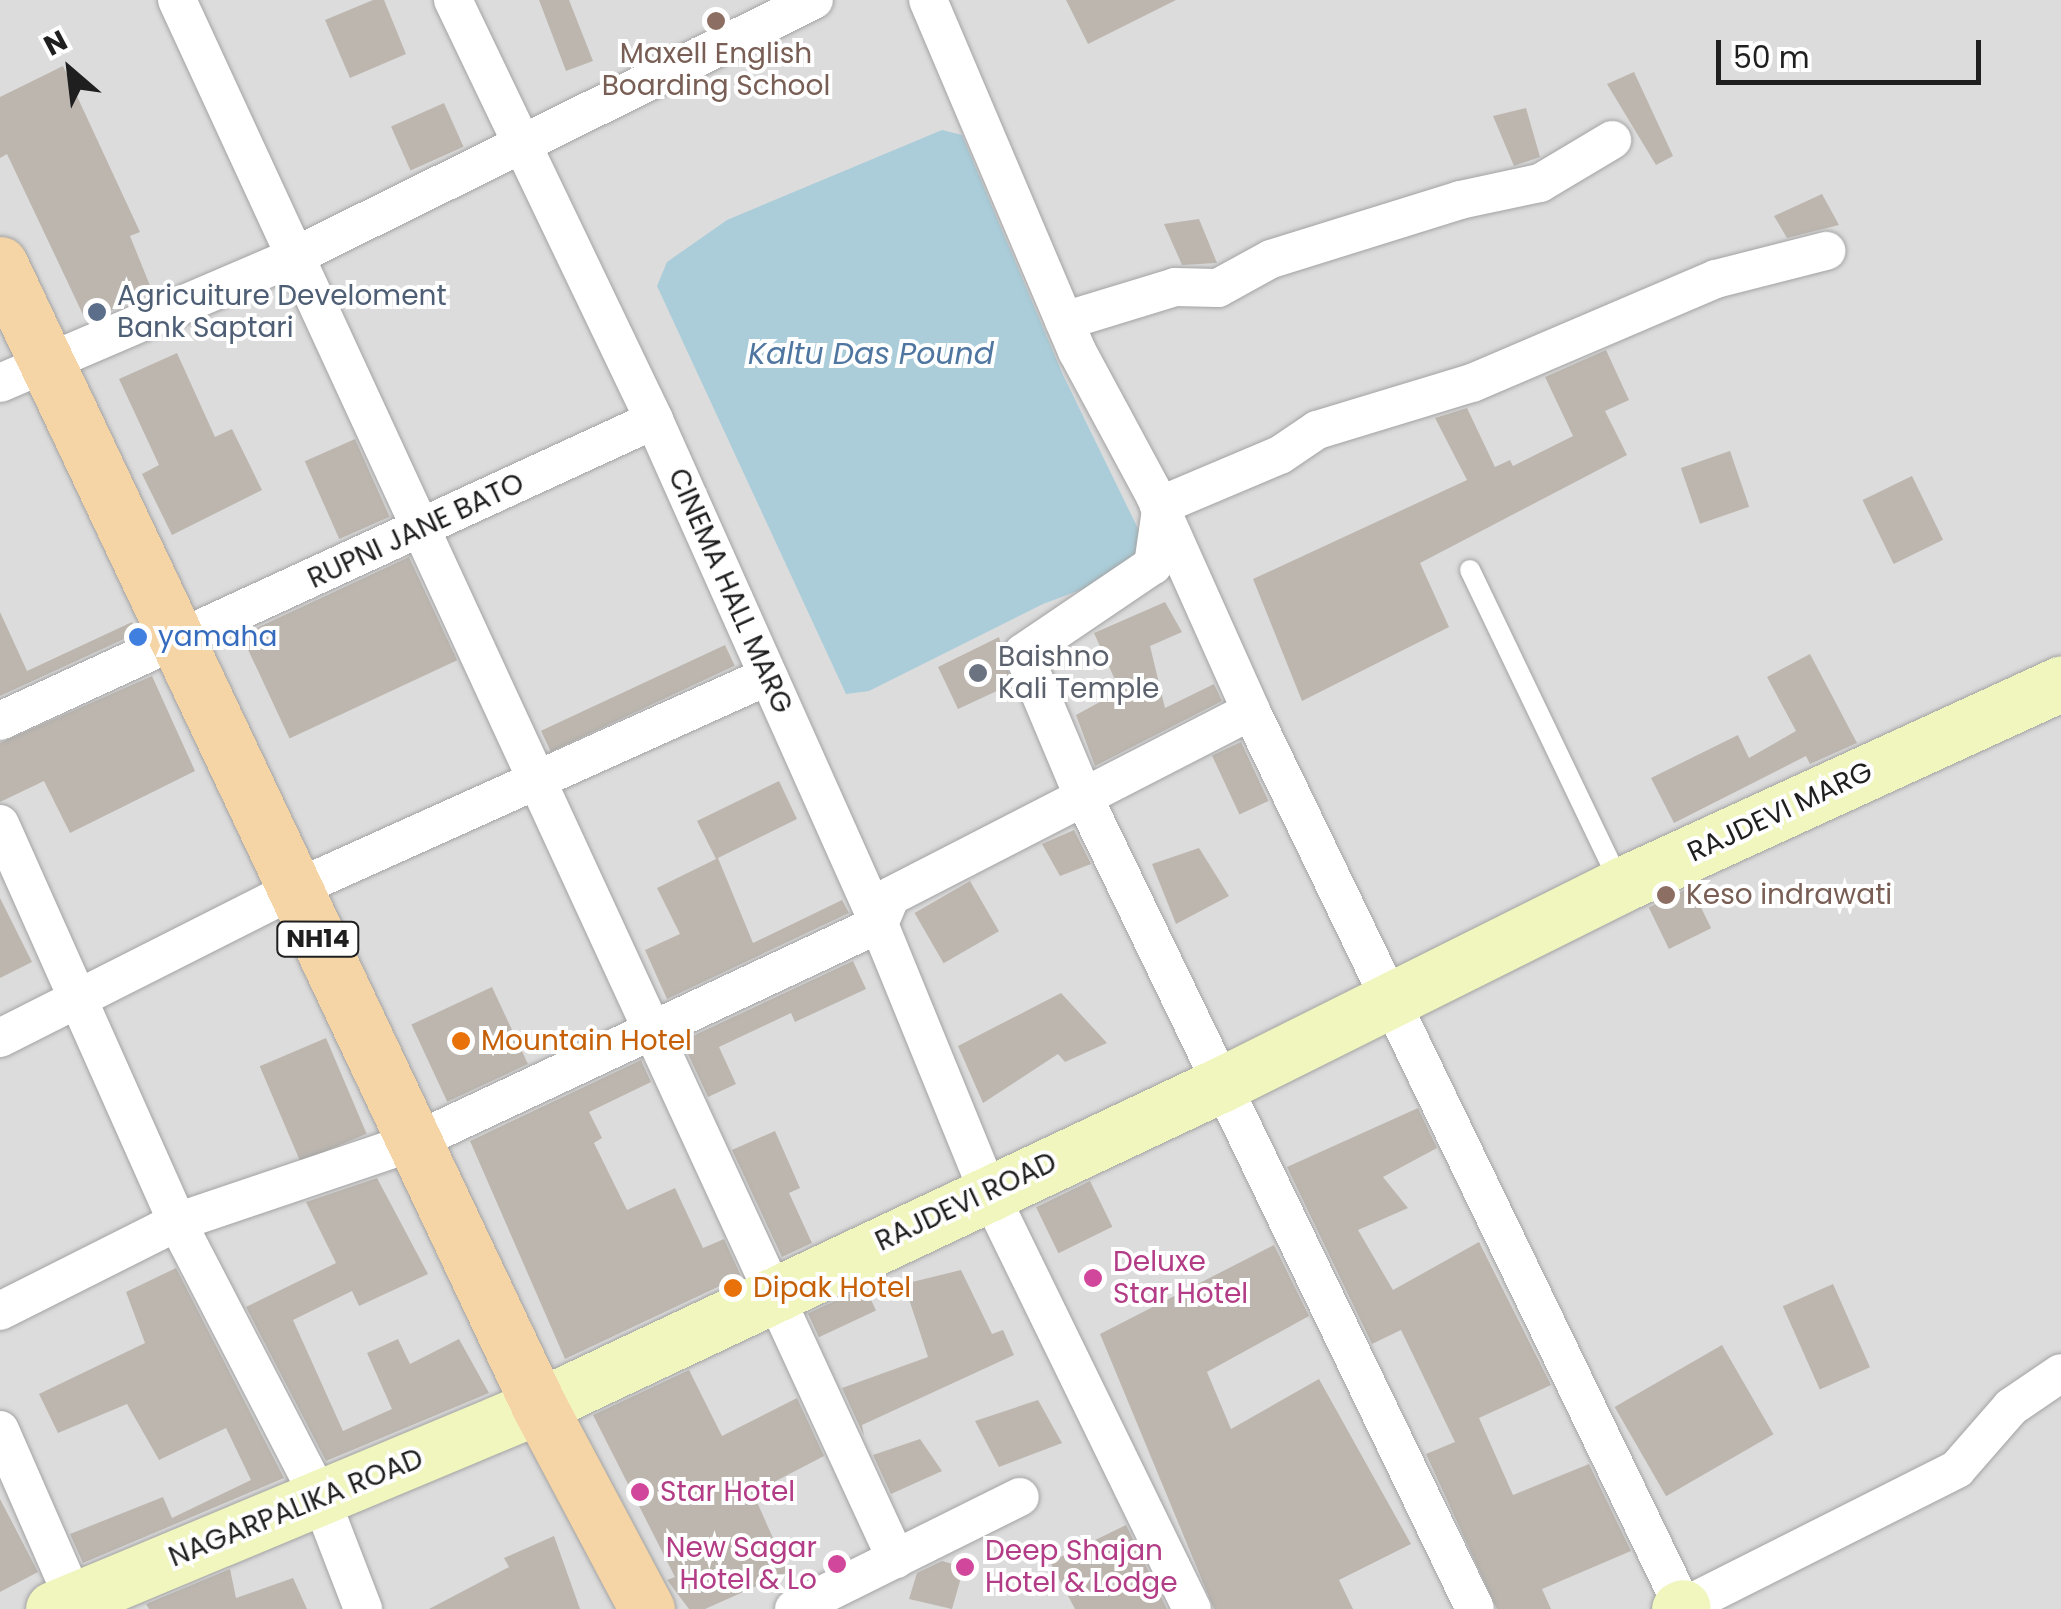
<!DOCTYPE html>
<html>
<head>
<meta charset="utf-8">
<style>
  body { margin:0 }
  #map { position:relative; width:2061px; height:1609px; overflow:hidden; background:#efece6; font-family:Poppins,sans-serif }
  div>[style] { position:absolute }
  .residential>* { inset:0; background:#dddcdc; transform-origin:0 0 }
  .water>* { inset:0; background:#aacdd9 }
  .building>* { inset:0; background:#bcb6af; transform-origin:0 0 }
  .roads { filter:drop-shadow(0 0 2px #a3a3a3) drop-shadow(0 0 2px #a3a3a3) }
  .service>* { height:20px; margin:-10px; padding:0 10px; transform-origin:10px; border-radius:10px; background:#fff }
  .minor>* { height:38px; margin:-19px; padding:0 19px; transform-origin:19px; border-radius:19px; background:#fff }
  .secondary>* { height:55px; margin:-27.5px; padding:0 27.5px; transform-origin:27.5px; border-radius:27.5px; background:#f1f5be }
  .primary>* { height:55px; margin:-27.5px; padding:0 27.5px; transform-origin:27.5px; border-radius:27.5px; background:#f5d5a5 }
  .dots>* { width:28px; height:28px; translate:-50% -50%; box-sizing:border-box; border:5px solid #fff; border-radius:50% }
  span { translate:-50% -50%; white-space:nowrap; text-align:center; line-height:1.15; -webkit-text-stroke:8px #fff; paint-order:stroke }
  .shield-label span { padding:2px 8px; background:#fff; border:2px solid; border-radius:8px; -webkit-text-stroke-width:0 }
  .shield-label { font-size:25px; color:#1f1f1f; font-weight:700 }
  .education-label { font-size:28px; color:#785e54 }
  .left { translate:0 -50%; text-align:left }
  .service-label { font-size:28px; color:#4e5e75 }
  .street-label { font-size:28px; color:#1f1f1f }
  .shop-label { font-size:28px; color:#366cbe }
  .worship-label { font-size:28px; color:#5b616d }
  .food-label { font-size:28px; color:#c56008 }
  .hotel-label { font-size:28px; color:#b23c85 }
  .right { translate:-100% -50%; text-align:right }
  .water-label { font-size:30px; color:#4f76a0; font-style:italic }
  .north { position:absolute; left:20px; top:20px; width:100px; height:100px; -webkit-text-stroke:8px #fff; paint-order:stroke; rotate:332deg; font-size:28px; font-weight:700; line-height:40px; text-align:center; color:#1f1f1f }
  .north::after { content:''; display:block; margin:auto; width:35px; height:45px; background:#1f1f1f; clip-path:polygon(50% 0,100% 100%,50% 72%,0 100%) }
  .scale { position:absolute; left:1716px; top:40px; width:265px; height:45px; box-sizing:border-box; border:5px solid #1f1f1f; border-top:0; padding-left:12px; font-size:30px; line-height:35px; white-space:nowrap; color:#1f1f1f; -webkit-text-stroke:8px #fff; paint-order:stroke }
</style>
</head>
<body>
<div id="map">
  <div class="residential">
    <i style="left:0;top:0;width:2061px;height:1609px"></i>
  </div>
  <div class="water">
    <i style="clip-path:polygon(942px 130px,962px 135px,1063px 375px,1147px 547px,1142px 567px,1043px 604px,869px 691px,846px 694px,657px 286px,667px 262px,727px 220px)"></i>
  </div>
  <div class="building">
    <i style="clip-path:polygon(373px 0,384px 0,406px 54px,350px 78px,325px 20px)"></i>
    <i style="clip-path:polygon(539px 0,569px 0,593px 61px,566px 71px)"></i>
    <i style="clip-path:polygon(1066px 0,1176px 0,1088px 44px)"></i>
    <i style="clip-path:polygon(63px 66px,140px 232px,130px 236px,153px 293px,86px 321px,7px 154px,0 158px,0 97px)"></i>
    <i style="clip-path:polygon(1634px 72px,1673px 156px,1656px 165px,1607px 84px)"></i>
    <i style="left:444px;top:103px;width:48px;height:58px;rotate:66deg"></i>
    <i style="clip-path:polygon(1526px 108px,1540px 157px,1514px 166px,1493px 116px)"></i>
    <i style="clip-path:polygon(1822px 194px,1839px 225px,1787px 238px,1774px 216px)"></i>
    <i style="clip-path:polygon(1199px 219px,1217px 263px,1182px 265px,1164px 224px)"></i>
    <i style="clip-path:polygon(1606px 350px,1629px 400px,1605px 411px,1627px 455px,1420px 563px,1449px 627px,1302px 701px,1253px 579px,1467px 480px,1435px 418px,1467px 408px,1495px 467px,1510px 460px,1513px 466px,1573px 436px,1545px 377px)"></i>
    <i style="clip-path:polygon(177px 353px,215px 437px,232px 429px,262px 490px,172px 535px,142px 474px,159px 465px,119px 379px)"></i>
    <i style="left:355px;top:439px;width:85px;height:55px;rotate:66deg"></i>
    <i style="left:1730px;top:451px;width:59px;height:52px;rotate:71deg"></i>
    <i style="left:1912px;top:476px;width:71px;height:55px;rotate:64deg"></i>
    <i style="left:409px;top:557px;width:114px;height:185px;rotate:65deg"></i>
    <i style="clip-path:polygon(1165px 602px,1182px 632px,1150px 646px,1165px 708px,1214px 684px,1222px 701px,1095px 766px,1076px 715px,1120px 691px,1094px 633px)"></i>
    <i style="clip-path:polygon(0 612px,27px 671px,132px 622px,137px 633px,0 696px)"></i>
    <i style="clip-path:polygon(999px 637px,1012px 684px,958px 709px,938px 667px)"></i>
    <i style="left:725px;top:645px;width:23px;height:203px;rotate:65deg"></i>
    <i style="clip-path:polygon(1810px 654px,1857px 743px,1810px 764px,1806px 756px,1674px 823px,1651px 778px,1738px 735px,1749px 758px,1796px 731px,1767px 677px)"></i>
    <i style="clip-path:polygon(152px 676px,195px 771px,70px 833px,44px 781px,0 802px,0 743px)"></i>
    <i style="left:1241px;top:742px;width:65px;height:32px;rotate:65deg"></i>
    <i style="clip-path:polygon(779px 781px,797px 819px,718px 858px,753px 943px,842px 900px,849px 913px,667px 999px,645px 950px,680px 934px,657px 888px,716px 859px,697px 821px)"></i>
    <i style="clip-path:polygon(1074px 830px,1091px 864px,1060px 876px,1042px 844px)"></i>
    <i style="clip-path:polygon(1199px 848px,1229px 896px,1176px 924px,1152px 864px)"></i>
    <i style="left:970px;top:881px;width:58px;height:64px;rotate:60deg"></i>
    <i style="left:1691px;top:887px;width:46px;height:47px;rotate:64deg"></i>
    <i style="clip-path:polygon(0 898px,32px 962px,0 978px)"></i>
    <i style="clip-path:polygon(853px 961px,866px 989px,795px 1022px,791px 1013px,719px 1047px,736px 1084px,708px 1097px,682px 1041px)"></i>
    <i style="left:492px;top:987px;width:85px;height:89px;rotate:65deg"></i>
    <i style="clip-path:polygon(1061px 993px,1107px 1043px,1065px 1062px,1058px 1054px,983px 1103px,958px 1046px)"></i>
    <i style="left:326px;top:1038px;width:104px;height:72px;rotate:67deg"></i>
    <i style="clip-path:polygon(641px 1060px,651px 1082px,589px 1112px,602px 1138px,594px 1143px,627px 1210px,675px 1188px,703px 1248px,724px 1239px,741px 1276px,565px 1359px,470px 1141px)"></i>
    <i style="clip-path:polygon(1418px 1108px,1437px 1148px,1383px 1177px,1408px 1208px,1358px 1230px,1393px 1290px,1479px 1242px,1551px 1385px,1479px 1418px,1513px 1495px,1589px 1464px,1631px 1551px,1542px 1589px,1551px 1609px,1497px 1609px,1426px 1454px,1455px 1442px,1401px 1330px,1372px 1344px,1287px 1167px)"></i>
    <i style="clip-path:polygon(775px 1131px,800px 1188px,789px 1193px,812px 1243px,782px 1257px,732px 1150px)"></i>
    <i style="clip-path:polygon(377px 1178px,428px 1274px,359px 1306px,352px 1291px,293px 1320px,343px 1431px,392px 1409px,367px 1353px,398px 1339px,410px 1364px,459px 1339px,489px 1393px,326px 1461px,246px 1307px,336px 1263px,306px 1202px)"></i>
    <i style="left:1090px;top:1181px;width:51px;height:60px;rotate:64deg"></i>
    <i style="clip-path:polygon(1274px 1245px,1309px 1316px,1207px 1372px,1231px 1429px,1319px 1379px,1411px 1544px,1339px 1580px,1353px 1609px,1214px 1609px,1100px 1334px)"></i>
    <i style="clip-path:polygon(176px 1268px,284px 1478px,83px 1563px,70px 1534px,163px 1497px,172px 1518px,251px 1480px,226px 1428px,159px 1460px,127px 1404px,58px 1433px,39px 1394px,145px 1343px,126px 1292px)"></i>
    <i style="clip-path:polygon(961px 1270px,992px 1334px,1003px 1330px,1014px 1355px,862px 1425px,864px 1436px,842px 1388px,928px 1357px,904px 1284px)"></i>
    <i style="left:1833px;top:1284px;width:91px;height:55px;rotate:66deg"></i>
    <i style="left:865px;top:1287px;width:26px;height:63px;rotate:65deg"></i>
    <i style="left:1722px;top:1345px;width:103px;height:124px;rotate:60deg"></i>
    <i style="clip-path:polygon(689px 1370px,722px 1436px,797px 1398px,824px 1456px,753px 1493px,788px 1572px,705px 1609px,689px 1609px,667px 1580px,675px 1577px,593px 1415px)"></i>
    <i style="clip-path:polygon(1038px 1400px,1062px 1443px,999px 1467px,975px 1421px)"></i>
    <i style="clip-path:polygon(920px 1439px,942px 1471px,891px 1494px,873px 1455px)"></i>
    <i style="clip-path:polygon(0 1499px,38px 1572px,0 1592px)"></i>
    <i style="clip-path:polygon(1126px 1525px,1167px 1609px,1075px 1609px,1050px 1562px)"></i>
    <i style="clip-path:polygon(554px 1536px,580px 1609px,429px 1609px,509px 1567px,504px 1558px)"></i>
    <i style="clip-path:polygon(942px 1561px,964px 1567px,952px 1609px,909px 1599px,917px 1573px)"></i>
    <i style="clip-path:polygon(230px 1569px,236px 1598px,293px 1578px,307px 1609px,149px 1609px,146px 1604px)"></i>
  </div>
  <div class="roads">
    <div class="service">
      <i style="left:1470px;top:570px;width:347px;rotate:64.4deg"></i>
    </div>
    <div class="minor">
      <i style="left:177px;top:0;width:1717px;rotate:65.24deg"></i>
      <i style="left:453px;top:0;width:466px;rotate:64.4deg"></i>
      <i style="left:654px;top:420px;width:552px;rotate:65.94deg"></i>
      <i style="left:879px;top:924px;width:288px;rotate:67.8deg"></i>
      <i style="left:988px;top:1191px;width:465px;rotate:64deg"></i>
      <i style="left:928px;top:0;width:381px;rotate:67deg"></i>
      <i style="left:1077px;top:351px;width:165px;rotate:61.7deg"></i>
      <i style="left:1155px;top:496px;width:235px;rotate:65.9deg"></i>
      <i style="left:1251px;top:711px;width:997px;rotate:64.26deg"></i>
      <i style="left:1064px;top:321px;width:116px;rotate:-17deg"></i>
      <i style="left:1175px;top:287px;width:43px;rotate:1.3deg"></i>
      <i style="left:1218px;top:288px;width:60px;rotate:-28.7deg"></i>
      <i style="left:1271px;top:259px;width:198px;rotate:-17.3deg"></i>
      <i style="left:1460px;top:200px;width:82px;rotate:-12deg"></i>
      <i style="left:1540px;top:183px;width:84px;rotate:-30.8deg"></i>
      <i style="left:0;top:383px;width:317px;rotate:-23.2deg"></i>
      <i style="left:291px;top:258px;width:583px;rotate:-26.26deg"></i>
      <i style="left:1159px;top:506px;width:131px;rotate:-22.9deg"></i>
      <i style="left:1280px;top:455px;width:45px;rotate:-34deg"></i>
      <i style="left:1317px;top:430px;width:162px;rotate:-16.9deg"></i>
      <i style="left:1472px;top:383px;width:265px;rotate:-23.1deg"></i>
      <i style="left:1716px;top:279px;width:114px;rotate:-14.3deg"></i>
      <i style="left:1161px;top:510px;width:56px;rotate:98.3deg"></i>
      <i style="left:1153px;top:565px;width:157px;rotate:145.9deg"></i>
      <i style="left:1023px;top:653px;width:157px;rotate:67.2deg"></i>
      <i style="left:1084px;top:798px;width:900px;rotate:64.26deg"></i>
      <i style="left:0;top:721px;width:720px;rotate:-24.71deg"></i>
      <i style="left:0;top:824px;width:436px;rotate:66deg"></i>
      <i style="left:177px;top:1222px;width:313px;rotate:62.6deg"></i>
      <i style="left:321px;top:1500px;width:117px;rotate:68.9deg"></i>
      <i style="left:0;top:1038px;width:330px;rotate:-26.8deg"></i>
      <i style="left:295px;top:889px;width:519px;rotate:-24.24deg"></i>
      <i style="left:0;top:1311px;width:198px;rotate:-26.7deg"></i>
      <i style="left:177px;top:1222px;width:250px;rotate:-18.7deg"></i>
      <i style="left:414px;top:1142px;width:514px;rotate:-25.12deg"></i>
      <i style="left:879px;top:924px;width:30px;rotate:-67deg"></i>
      <i style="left:891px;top:896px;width:405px;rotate:-27.2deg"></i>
      <i style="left:0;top:1430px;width:182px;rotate:66.4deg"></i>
      <i style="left:1683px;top:1607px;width:307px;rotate:-26.7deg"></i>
      <i style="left:1957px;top:1469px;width:82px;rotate:-48.9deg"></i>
      <i style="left:2011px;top:1407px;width:60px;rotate:-34.2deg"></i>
      <i style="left:794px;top:1609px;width:252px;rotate:-26.4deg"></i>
    </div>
    <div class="secondary">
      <i style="left:53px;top:1609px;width:527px;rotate:-22.67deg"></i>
      <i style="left:539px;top:1406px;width:753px;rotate:-25.24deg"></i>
      <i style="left:1220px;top:1085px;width:448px;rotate:-26.5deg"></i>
      <i style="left:1621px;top:885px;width:484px;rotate:-24.6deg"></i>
      <i style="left:1679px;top:1609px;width:4px;rotate:-27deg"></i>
    </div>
    <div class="primary">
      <i style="left:0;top:264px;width:1263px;rotate:64.73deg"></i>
      <i style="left:539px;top:1406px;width:230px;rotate:62deg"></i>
    </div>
  </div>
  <div class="dots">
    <i style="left:716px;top:21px;background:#8d6e63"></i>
    <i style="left:97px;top:312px;background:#5c6f8a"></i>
    <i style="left:138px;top:637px;background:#3f7fe0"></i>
    <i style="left:978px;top:673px;background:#6b7280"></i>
    <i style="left:1666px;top:895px;background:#8d6e63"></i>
    <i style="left:461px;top:1041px;background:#e8710a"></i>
    <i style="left:1093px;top:1278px;background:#d1479c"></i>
    <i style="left:733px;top:1288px;background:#e8710a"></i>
    <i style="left:640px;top:1492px;background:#d1479c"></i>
    <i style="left:837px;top:1564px;background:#d1479c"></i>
    <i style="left:965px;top:1567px;background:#d1479c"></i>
  </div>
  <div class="shield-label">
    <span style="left:318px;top:939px">NH14</span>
  </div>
  <div class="education-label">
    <span style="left:716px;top:70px">Maxell English<br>Boarding School</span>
    <span class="left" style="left:1686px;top:895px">Keso indrawati</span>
  </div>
  <div class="service-label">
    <span class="left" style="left:117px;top:312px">Agricuiture Develoment<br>Bank Saptari</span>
  </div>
  <div class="street-label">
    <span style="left:416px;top:531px;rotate:-25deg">RUPNI JANE BATO</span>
    <span style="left:730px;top:591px;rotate:66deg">CINEMA HALL MARG</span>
    <span style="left:1780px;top:812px;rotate:-25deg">RAJDEVI MARG</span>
    <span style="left:966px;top:1202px;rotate:-25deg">RAJDEVI ROAD</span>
    <span style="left:296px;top:1508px;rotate:-22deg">NAGARPALIKA ROAD</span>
  </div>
  <div class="shop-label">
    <span class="left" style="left:158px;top:637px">yamaha</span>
  </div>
  <div class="worship-label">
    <span class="left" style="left:998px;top:673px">Baishno<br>Kali Temple</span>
  </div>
  <div class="food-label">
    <span class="left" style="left:481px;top:1041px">Mountain Hotel</span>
    <span class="left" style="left:753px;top:1288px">Dipak Hotel</span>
  </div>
  <div class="hotel-label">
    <span class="left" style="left:1113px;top:1278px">Deluxe<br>Star Hotel</span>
    <span class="left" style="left:660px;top:1492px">Star Hotel</span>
    <span class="right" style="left:817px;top:1564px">New Sagar<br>Hotel &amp; Lo</span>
    <span class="left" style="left:985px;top:1567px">Deep Shajan<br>Hotel &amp; Lodge</span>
  </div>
  <div class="water-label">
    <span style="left:871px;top:354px">Kaltu Das Pound</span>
  </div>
  <div class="north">N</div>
  <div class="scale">50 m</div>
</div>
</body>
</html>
